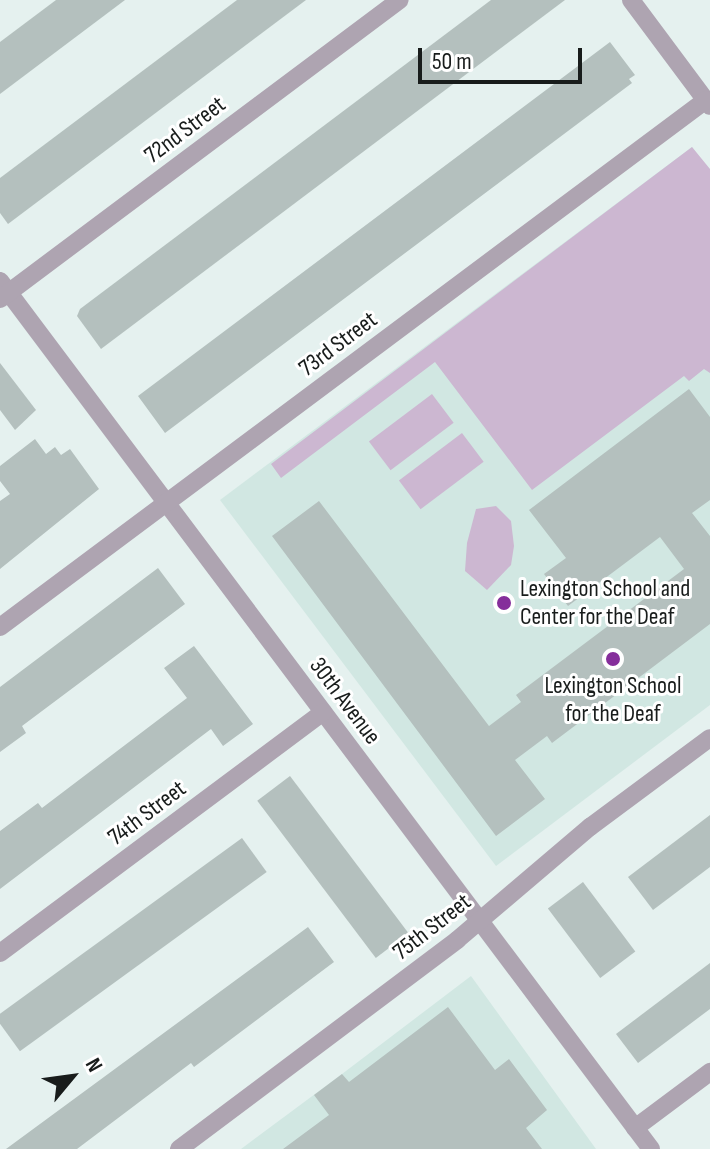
<!DOCTYPE html>
<html>
<head>
<meta charset="utf-8">
<style>
  body { margin:0 }
  #map { position:relative; width:710px; height:1149px; overflow:hidden; background:#e5f1ef; font-family:"Sofia Sans Condensed",sans-serif }
  div>[style] { position:absolute }
  .built>* { inset:0; background:#d1e7e2 }
  .green>* { inset:0; background:#ccb7d1; transform-origin:0 0 }
  .building>* { inset:0; background:#b4c0be; transform-origin:0 0 }
  .minor>* { height:18px; margin:-9px; padding:0 9px; transform-origin:9px; border-radius:9px; background:#aea4b1 }
  .dots>* { width:22px; height:22px; translate:-50% -50%; box-sizing:border-box; border:4px solid #fff; border-radius:50% }
  span { translate:-50% -50%; white-space:nowrap; text-align:center; line-height:1.15; -webkit-text-stroke:6px #fff; paint-order:stroke }
  .street-label { font-size:24px; color:#181c1b }
  .poi-label { font-size:24px; color:#181c1b }
  .left { translate:0 -50%; text-align:left }
  .north { position:absolute; left:32px; top:1037px; width:80px; height:80px; -webkit-text-stroke:6px #fff; paint-order:stroke; rotate:61deg; font-size:22px; font-weight:700; line-height:32px; text-align:center; color:#181c1b }
  .north::after { content:''; display:block; margin:auto; width:28px; height:36px; background:#181c1b; clip-path:polygon(50% 0,100% 100%,50% 72%,0 100%) }
  .scale { position:absolute; left:418px; top:48px; width:164px; height:36px; box-sizing:border-box; border:4px solid #181c1b; border-top:0; padding-left:10px; font-size:24px; line-height:28px; white-space:nowrap; color:#181c1b; -webkit-text-stroke:6px #fff; paint-order:stroke }
</style>
</head>
<body>
<div id="map">
  <div class="built">
    <i style="clip-path:polygon(692px 147px,710px 171px,710px 705px,496px 866px,220px 500px)"></i>
    <i style="clip-path:polygon(471px 976px,596px 1149px,241px 1149px,342px 1074px)"></i>
  </div>
  <div class="green">
    <i style="clip-path:polygon(692px 147px,710px 169px,710px 373px,704px 369px,689px 381px,684px 376px,532px 490px,435px 362px,281px 478px,271px 464px)"></i>
    <i style="left:432px;top:394px;width:36px;height:79px;rotate:53deg"></i>
    <i style="left:462px;top:433px;width:36px;height:79px;rotate:53deg"></i>
    <i style="clip-path:polygon(496px 506px,511px 521px,514px 546px,511px 565px,487px 590px,465px 571px,467px 543px,476px 509px)"></i>
  </div>
  <div class="building">
    <i style="clip-path:polygon(56px 0,125px 0,0 94px,0 42px)"></i>
    <i style="clip-path:polygon(237px 0,306px 0,8px 224px,0 213px,0 178px)"></i>
    <i style="clip-path:polygon(491px 0,565px 0,101px 349px,77px 316px,80px 309px)"></i>
    <i style="clip-path:polygon(610px 42px,635px 75px,629px 79px,632px 83px,165px 433px,138px 396px)"></i>
    <i style="clip-path:polygon(0 363px,36px 410px,15px 430px,0 410px)"></i>
    <i style="clip-path:polygon(689px 389px,710px 417px,710px 500px,692px 513px,710px 536px,710px 624px,552px 743px,547px 736px,515px 760px,545px 799px,496px 836px,272px 536px,319px 501px,489px 726px,521px 702px,516px 695px,684px 569px,660px 537px,568px 606px,544px 574px,566px 558px,529px 510px)"></i>
    <i style="clip-path:polygon(35px 439px,46px 454px,55px 447px,61px 455px,70px 449px,99px 489px,0 569px,0 501px,10px 494px,0 481px,0 466px)"></i>
    <i style="clip-path:polygon(158px 568px,185px 604px,22px 726px,26px 733px,0 752px,0 687px)"></i>
    <i style="clip-path:polygon(194px 646px,253px 724px,223px 746px,211px 729px,0 889px,0 831px,38px 803px,42px 808px,187px 698px,164px 668px)"></i>
    <i style="left:290px;top:776px;width:197px;height:41px;rotate:53deg"></i>
    <i style="clip-path:polygon(710px 815px,710px 867px,653px 910px,628px 877px)"></i>
    <i style="left:242px;top:838px;width:42px;height:305px;rotate:54deg"></i>
    <i style="left:583px;top:882px;width:87px;height:44px;rotate:53deg"></i>
    <i style="clip-path:polygon(308px 927px,334px 962px,194px 1067px,191px 1063px,77px 1149px,6px 1149px)"></i>
    <i style="clip-path:polygon(710px 963px,710px 1009px,638px 1063px,616px 1034px)"></i>
    <i style="clip-path:polygon(448px 1007px,495px 1070px,509px 1059px,547px 1110px,526px 1128px,542px 1149px,283px 1149px,329px 1115px,314px 1095px,342px 1074px,349px 1082px)"></i>
  </div>
  <div class="minor">
    <i style="left:631px;top:0;width:132px;rotate:53.3deg"></i>
    <i style="left:0;top:281px;width:1085px;rotate:53.13deg"></i>
    <i style="left:0;top:299px;width:499px;rotate:-36.8deg"></i>
    <i style="left:0;top:627px;width:881px;rotate:-36.74deg"></i>
    <i style="left:0;top:953px;width:403px;rotate:-36.7deg"></i>
    <i style="left:635px;top:1128px;width:94px;rotate:-36.7deg"></i>
    <i style="left:179px;top:1149px;width:348px;rotate:-36.9deg"></i>
    <i style="left:457px;top:940px;width:175px;rotate:-40.4deg"></i>
    <i style="left:590px;top:827px;width:149px;rotate:-36.6deg"></i>
  </div>
  <div class="dots">
    <i style="left:504px;top:603px;background:#852e9b"></i>
    <i style="left:613px;top:659px;background:#852e9b"></i>
  </div>
  <div class="street-label">
    <span style="left:185px;top:130px;rotate:-37deg">72nd Street</span>
    <span style="left:338px;top:344px;rotate:-37deg">73rd Street</span>
    <span style="left:345px;top:701px;rotate:53deg">30th Avenue</span>
    <span style="left:147px;top:813px;rotate:-37deg">74th Street</span>
    <span style="left:432px;top:927px;rotate:-38deg">75th Street</span>
  </div>
  <div class="poi-label">
    <span class="left" style="left:520px;top:603px">Lexington School and<br>Center for the Deaf</span>
    <span style="left:613px;top:700px">Lexington School<br>for the Deaf</span>
  </div>
  <div class="north">N</div>
  <div class="scale">50 m</div>
</div>
</body>
</html>
